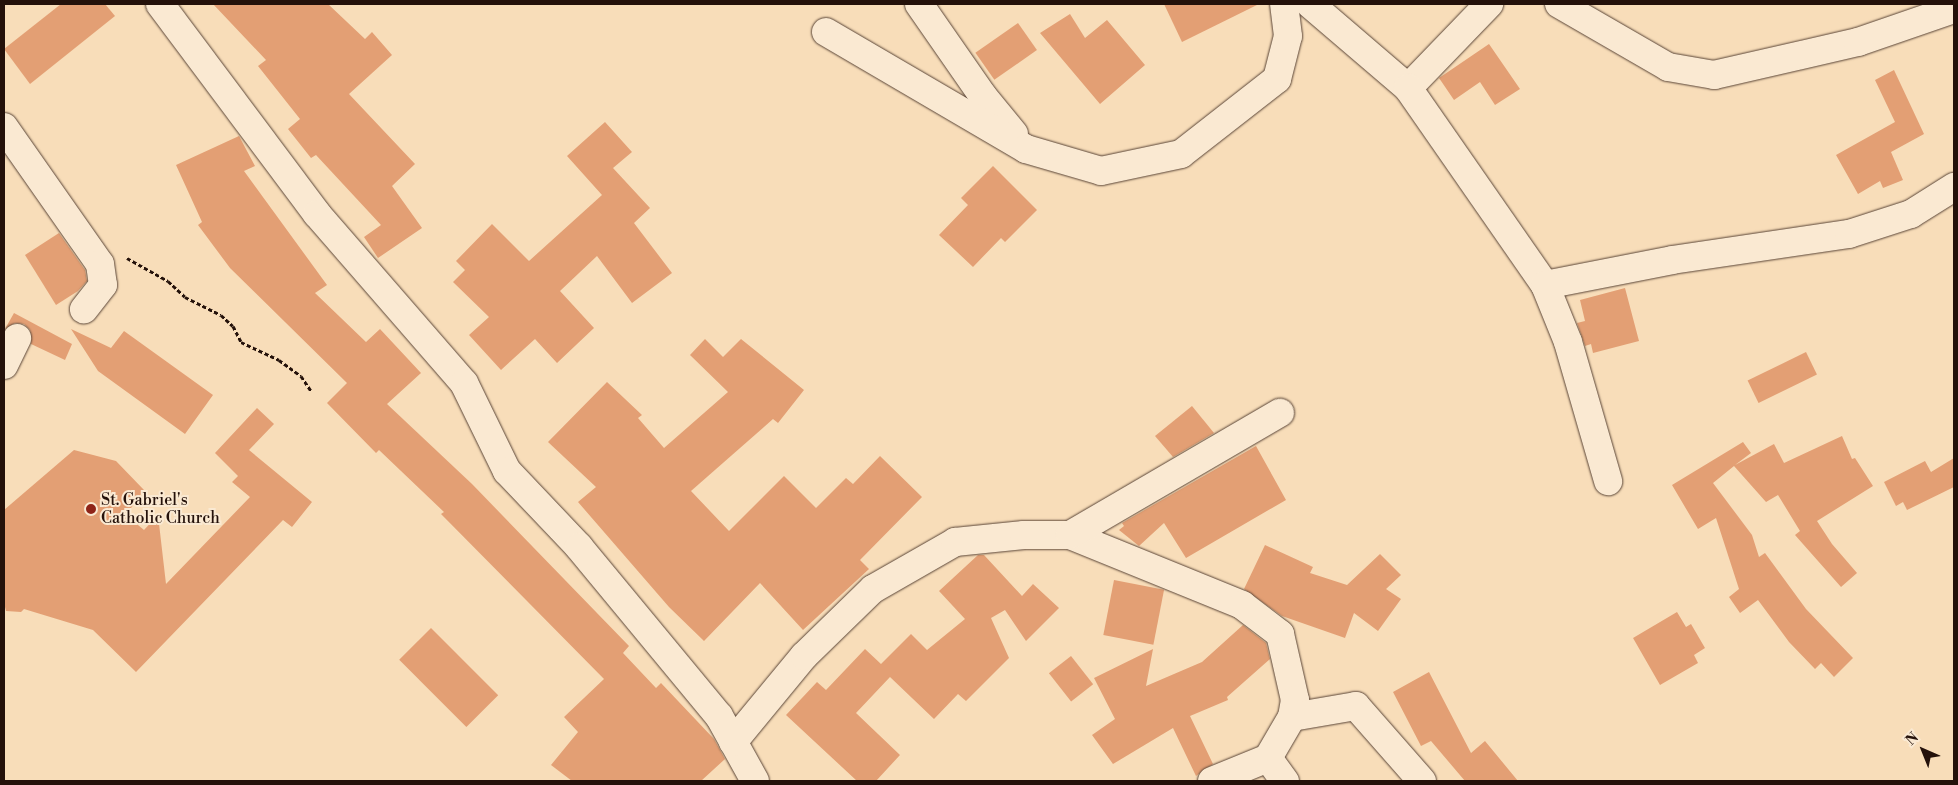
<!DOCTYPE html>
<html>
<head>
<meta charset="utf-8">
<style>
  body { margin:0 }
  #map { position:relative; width:1958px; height:785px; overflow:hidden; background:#f8ddb9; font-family:"Libre Bodoni",serif }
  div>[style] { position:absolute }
  .building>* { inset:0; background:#e39f74; transform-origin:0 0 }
  .path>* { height:3px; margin-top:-1.5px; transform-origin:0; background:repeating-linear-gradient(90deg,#24110a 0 4px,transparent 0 6.5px) }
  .roads { filter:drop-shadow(0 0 1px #594436) drop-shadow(0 0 1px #594436) }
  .street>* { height:28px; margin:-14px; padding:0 14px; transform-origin:14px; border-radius:14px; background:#fae9d2 }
  .dots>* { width:14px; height:14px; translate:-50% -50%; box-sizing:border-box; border:2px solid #fae9d2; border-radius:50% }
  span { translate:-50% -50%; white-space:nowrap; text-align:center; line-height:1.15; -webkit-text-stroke:4px #fae9d2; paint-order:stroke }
  .poi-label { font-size:16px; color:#24110a }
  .left { translate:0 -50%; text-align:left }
  .frame { position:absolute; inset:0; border:5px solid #24110a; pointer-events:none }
  .north { position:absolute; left:1898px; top:725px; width:50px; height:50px; -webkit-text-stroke:4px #fae9d2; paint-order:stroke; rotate:316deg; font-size:14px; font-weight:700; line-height:20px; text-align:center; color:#24110a }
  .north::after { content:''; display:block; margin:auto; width:18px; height:22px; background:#24110a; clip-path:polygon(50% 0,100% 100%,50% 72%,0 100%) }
</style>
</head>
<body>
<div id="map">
  <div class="building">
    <i style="clip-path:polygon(61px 4px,105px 4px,115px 16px,30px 84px,4px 49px)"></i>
    <i style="clip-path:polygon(213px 4px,328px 4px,365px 39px,372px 32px,392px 55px,349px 94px,415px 164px,392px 186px,422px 228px,378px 258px,364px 237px,381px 225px,316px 155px,311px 158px,288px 129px,300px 119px,258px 66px,266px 60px)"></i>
    <i style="clip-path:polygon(1164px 4px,1259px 4px,1182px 42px)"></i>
    <i style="clip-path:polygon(1070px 14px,1085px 38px,1107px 20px,1145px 65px,1100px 104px,1040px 33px)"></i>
    <i style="left:1018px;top:23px;width:33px;height:52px;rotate:55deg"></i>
    <i style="clip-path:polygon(1489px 44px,1520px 89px,1495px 105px,1480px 82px,1454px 100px,1439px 78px)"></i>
    <i style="clip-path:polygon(1894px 70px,1924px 134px,1891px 152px,1903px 180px,1883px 188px,1880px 181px,1858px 194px,1836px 155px,1895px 122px,1875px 80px)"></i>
    <i style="clip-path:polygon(605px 122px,632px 152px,613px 168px,650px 208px,634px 223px,672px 273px,632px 303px,597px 256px,560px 291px,594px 328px,557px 363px,535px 339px,501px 370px,469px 335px,489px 317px,453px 282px,465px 270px,456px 261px,492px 224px,529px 261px,602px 195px,567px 156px)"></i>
    <i style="clip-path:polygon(239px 136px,255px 166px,244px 171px,327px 285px,315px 293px,366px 342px,380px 329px,421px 373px,387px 404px,472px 484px,629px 646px,623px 653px,656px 688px,661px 683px,714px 739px,725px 759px,701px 781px,572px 781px,551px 765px,578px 732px,564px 717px,604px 679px,441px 514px,444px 512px,379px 450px,376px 453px,327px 403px,347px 383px,230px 268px,198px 225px,202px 222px,176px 165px)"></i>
    <i style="clip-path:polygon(993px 166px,1037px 210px,1005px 242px,1001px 238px,973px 267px,939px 235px,968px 205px,961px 198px)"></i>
    <i style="clip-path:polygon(59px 233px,85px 270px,87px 281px,78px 291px,56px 305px,25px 255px)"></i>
    <i style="clip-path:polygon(1625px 288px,1639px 341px,1593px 353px,1591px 344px,1585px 346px,1577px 323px,1585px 321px,1580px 300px)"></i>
    <i style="clip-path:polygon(14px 313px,72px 344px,65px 360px,31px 344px,30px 330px,24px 324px,15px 323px,5px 329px)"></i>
    <i style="clip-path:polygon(71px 329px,111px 348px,124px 331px,213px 395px,185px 434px,98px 371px)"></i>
    <i style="clip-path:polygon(705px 339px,723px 357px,741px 339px,804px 390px,778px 423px,773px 419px,691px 491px,729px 531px,784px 476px,816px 508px,846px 478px,853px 484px,880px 456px,922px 497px,860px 560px,869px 569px,803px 630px,760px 583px,704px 641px,669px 607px,578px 502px,596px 487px,548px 442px,607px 382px,642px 415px,638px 418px,664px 448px,728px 392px,690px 355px)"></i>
    <i style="left:1806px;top:352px;width:25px;height:65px;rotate:64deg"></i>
    <i style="clip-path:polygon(1192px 406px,1214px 433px,1173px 457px,1155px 436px)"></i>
    <i style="clip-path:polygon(257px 408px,274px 424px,249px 450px,312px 502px,292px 527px,283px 520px,136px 672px,93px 630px,24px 609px,21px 612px,6px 611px,4px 603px,4px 510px,74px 450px,116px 461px,144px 490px,126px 515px,144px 530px,158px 515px,166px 584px,250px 497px,232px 482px,238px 476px,215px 453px)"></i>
    <i style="clip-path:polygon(1842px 436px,1852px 459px,1855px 458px,1873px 486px,1817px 521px,1832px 544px,1857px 573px,1841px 587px,1795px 535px,1800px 531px,1778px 495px,1766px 502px,1734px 466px,1713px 483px,1752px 535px,1759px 557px,1765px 553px,1806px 609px,1853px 658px,1834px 677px,1821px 663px,1815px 669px,1789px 642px,1758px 600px,1740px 613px,1729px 597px,1739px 589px,1716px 518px,1698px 529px,1672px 485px,1743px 442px,1751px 453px,1735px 465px,1774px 444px,1784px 463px)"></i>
    <i style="clip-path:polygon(1256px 446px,1286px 500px,1186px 558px,1164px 523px,1139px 546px,1119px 530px,1124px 526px,1122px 523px)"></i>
    <i style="clip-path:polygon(1954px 458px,1954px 487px,1907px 510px,1903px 502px,1896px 506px,1884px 482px,1925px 461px,1931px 472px)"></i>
    <i style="clip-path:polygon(1265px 545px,1313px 567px,1310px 573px,1347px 585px,1380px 554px,1401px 575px,1386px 589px,1401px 599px,1378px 631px,1354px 613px,1345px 638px,1282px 616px,1244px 589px)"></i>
    <i style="clip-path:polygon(978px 555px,984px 555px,1022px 596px,1033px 584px,1059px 608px,1026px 641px,1005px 610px,991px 618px,1009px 658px,966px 701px,958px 694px,934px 719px,890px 677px,856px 713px,900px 755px,876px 781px,857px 781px,786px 715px,817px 682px,826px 690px,865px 649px,881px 664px,911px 634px,927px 650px,965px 619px,939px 591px)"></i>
    <i style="left:1114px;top:580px;width:51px;height:56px;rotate:11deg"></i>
    <i style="clip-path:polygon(1677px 612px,1686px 627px,1691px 624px,1705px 648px,1694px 655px,1698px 663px,1660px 685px,1633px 638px)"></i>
    <i style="clip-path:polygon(1243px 625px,1266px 643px,1270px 659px,1227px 697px,1228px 700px,1190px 716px,1213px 764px,1196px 776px,1173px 728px,1113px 764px,1092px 735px,1115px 719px,1094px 678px,1153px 649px,1146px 686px,1202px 662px)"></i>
    <i style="left:431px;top:628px;width:95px;height:45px;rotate:45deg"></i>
    <i style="left:1071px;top:656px;width:36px;height:28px;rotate:52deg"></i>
    <i style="clip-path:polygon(1429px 672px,1471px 753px,1485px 741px,1518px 781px,1465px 781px,1431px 741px,1421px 746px,1393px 692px)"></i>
  </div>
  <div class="path">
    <i style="left:127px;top:258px;width:47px;rotate:29.3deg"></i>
    <i style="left:168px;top:281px;width:23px;rotate:43deg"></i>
    <i style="left:185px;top:297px;width:40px;rotate:26.6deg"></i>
    <i style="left:221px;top:315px;width:16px;rotate:43deg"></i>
    <i style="left:233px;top:326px;width:18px;rotate:63deg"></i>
    <i style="left:241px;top:342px;width:42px;rotate:25.3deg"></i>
    <i style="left:279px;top:360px;width:27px;rotate:36deg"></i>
    <i style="left:301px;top:376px;width:18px;rotate:56deg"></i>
  </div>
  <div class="roads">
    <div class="street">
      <i style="left:160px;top:4px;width:262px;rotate:53.2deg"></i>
      <i style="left:317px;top:214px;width:224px;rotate:49deg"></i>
      <i style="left:464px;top:383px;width:98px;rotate:64deg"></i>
      <i style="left:507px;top:471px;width:105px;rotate:46.5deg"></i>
      <i style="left:579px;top:547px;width:219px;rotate:50.4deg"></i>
      <i style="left:719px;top:716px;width:74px;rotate:61deg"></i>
      <i style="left:919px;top:4px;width:112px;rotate:55.2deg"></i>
      <i style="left:983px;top:96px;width:49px;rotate:50.8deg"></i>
      <i style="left:1310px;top:4px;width:129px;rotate:40.6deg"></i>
      <i style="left:1408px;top:88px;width:117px;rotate:-46deg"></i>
      <i style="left:1559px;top:4px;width:126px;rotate:30deg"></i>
      <i style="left:1668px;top:67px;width:47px;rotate:9.9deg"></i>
      <i style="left:1714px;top:75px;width:148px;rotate:-12.9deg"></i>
      <i style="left:1858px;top:42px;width:102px;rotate:-19deg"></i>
      <i style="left:826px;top:32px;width:232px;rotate:30.3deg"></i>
      <i style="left:1026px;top:149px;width:78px;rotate:16.3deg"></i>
      <i style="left:1101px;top:171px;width:82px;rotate:-12deg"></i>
      <i style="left:1181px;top:154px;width:122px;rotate:-38deg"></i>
      <i style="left:1277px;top:79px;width:44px;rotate:-75.7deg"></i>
      <i style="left:1288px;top:36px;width:32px;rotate:-97deg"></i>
      <i style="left:1408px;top:88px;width:240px;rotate:55.2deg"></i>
      <i style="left:1545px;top:285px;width:61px;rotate:68deg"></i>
      <i style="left:1568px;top:342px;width:145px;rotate:73.9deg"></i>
      <i style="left:4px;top:127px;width:167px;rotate:55deg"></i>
      <i style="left:100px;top:264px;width:21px;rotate:82deg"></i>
      <i style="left:103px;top:285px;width:31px;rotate:128deg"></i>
      <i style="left:1545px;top:285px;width:129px;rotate:-11.1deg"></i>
      <i style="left:1672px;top:260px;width:179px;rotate:-8.4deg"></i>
      <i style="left:1849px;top:234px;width:65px;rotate:-17.9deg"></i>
      <i style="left:1911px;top:214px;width:51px;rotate:-32.1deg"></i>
      <i style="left:4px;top:365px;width:30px;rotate:-64deg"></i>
      <i style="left:1070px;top:535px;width:186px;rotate:22.1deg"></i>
      <i style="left:1242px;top:605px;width:48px;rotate:37.3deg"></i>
      <i style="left:1280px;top:634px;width:68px;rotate:77.2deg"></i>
      <i style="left:1295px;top:700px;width:17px;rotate:100deg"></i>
      <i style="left:733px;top:742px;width:112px;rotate:-50.5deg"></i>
      <i style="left:804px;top:656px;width:96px;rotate:-44.2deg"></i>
      <i style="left:873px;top:589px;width:95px;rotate:-29.8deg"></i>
      <i style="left:955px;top:542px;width:69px;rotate:-5.8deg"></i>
      <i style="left:1024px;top:535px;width:46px"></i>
      <i style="left:1070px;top:535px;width:243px;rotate:-30.2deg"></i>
      <i style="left:1268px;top:758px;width:29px;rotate:54deg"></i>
      <i style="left:1212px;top:781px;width:61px;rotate:-22.3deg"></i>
      <i style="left:1268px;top:758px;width:48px;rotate:-59.7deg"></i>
      <i style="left:1292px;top:717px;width:65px;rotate:-9.8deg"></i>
      <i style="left:1356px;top:706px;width:100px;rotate:48.7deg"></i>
    </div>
  </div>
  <div class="dots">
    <i style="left:91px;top:509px;background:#8f2418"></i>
  </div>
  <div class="poi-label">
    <span class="left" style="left:101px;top:509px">St. Gabriel's<br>Catholic Church</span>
  </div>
  <div class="frame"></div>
  <div class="north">N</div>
</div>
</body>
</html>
